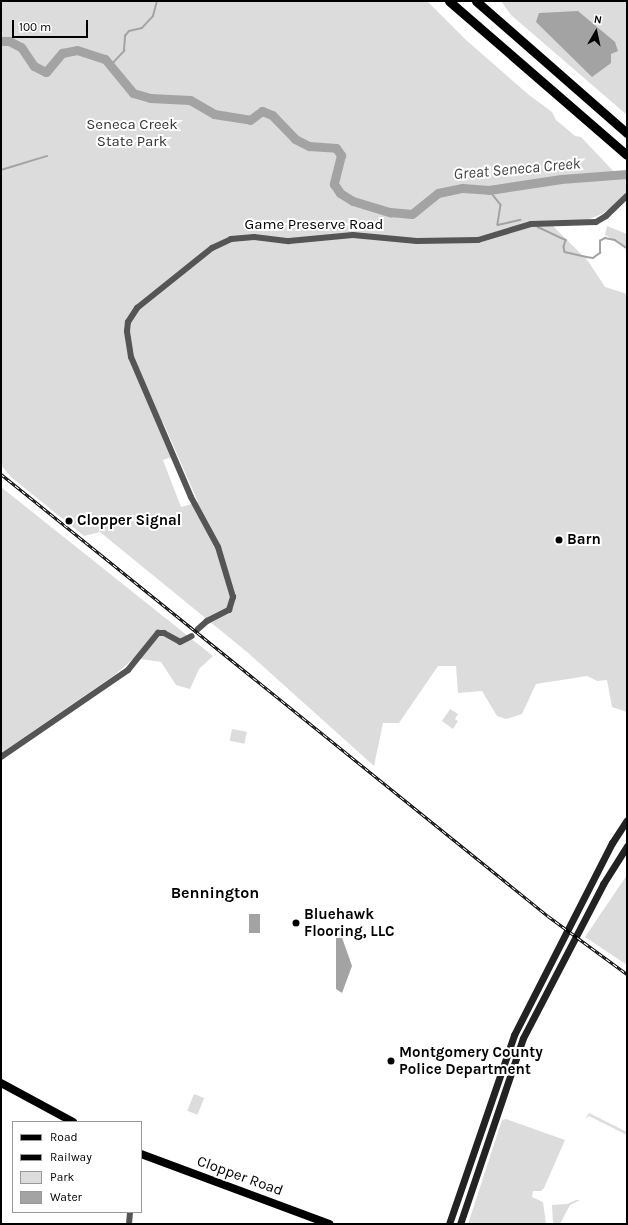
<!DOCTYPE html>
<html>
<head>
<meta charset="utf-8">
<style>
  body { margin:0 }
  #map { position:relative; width:628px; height:1225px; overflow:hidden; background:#fff; font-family:Karla,sans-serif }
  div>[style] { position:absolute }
  .green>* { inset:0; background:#dcdcdc; transform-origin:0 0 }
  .water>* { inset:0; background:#a3a3a3; transform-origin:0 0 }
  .stream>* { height:1.5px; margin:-0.75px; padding:0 0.75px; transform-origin:0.75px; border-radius:0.75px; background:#a3a3a3 }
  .river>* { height:9px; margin:-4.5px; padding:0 4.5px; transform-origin:4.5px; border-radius:4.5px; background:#a3a3a3 }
  .tertiary>* { height:6px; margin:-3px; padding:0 3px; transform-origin:3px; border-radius:3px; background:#555 }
  .secondary>* { height:7px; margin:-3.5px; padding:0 3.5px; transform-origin:3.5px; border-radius:3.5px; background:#222 }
  .primary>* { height:8px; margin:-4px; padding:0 4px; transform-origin:4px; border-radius:4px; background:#000 }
  .motorway>* { height:9px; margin:-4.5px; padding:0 4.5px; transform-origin:4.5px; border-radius:4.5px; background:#000 }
  .rail>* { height:3px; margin-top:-1.5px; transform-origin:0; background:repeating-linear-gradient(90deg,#fff 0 4.5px,#000 0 9px); box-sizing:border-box; border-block:1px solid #000 }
  .dots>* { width:11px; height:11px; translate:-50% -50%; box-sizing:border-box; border:2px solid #fff; border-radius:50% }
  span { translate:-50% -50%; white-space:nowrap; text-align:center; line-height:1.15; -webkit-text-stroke:4px #fff; paint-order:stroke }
  .park-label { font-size:15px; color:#333 }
  .street-label { font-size:15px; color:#000 }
  .poi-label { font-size:15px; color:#000; font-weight:700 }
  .left { translate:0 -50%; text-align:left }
  .water-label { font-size:16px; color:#444; font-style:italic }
  .neighbourhood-label { font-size:16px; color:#000; font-weight:700 }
  .frame { position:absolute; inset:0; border:2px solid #000; pointer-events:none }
  .legend { position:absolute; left:12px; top:1121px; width:130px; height:92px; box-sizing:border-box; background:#fff; border:1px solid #999; margin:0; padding:5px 7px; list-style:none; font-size:12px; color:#000 }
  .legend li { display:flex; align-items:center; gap:8px; height:20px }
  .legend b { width:20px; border:1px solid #999 }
  .north { position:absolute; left:576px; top:12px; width:40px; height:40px; -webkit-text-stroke:3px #fff; paint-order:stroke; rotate:9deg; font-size:11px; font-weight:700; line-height:16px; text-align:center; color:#000 }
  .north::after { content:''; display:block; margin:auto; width:14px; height:18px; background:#000; clip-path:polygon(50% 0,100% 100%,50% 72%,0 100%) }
  .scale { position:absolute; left:12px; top:20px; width:76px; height:18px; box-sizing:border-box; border:2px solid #000; border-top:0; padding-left:5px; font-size:12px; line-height:14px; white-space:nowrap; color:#000; -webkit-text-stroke:3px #fff; paint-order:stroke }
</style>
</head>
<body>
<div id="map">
  <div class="green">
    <i style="clip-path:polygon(evenodd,1px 1px,427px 1px,466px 40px,529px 95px,552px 112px,556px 120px,575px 136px,581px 137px,618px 176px,627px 178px,627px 196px,602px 214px,582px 222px,549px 222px,588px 261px,605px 287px,627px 294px,627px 712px,612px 707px,607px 680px,597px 681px,587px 676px,536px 684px,522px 714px,506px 719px,497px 716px,482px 691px,458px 693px,456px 666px,438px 666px,399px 723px,383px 723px,374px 766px,247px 652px,100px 532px,84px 536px,11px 477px,1px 465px,1px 1px,157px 421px,163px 422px,198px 502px,181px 507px,163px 460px,172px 457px,157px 421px)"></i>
    <i style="clip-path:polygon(501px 1px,627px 1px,627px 115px,511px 15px)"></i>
    <i style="clip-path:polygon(607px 226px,627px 234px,627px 247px,605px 235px)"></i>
    <i style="clip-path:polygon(1px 487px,213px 656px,199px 669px,190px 689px,176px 685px,161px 662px,134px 658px,116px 674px,1px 753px)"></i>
    <i style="clip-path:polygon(450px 709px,458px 714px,455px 719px,458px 721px,453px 729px,442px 721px)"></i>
    <i style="left:232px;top:729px;width:15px;height:12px;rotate:11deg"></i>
    <i style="clip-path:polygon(627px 875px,627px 965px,585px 937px)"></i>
    <i style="left:194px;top:1094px;width:11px;height:18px;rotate:22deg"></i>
    <i style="clip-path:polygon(589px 1113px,627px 1132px,627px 1135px,589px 1116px,585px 1119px)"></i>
    <i style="clip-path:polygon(506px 1119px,565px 1140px,544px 1188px,541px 1191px,533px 1191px,532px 1197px,543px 1202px,546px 1224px,468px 1224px,502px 1120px)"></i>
    <i style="clip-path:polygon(576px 1200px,580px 1200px,570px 1205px,560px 1224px,553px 1224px,552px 1205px,567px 1204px)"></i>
  </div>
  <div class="water">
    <i style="clip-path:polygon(578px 11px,615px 42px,618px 51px,611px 54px,611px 63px,592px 77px,536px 22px,539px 13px)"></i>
    <i style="left:249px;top:914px;width:11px;height:19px"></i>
    <i style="clip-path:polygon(339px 929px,352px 966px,342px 993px,336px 989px,336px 936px)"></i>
  </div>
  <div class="stream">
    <i style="left:112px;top:64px;width:18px;rotate:-47deg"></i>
    <i style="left:124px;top:51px;width:15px;rotate:-86deg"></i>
    <i style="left:125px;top:36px;width:6px;rotate:-51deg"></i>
    <i style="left:129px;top:31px;width:13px;rotate:-13deg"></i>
    <i style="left:142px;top:28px;width:16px;rotate:-47deg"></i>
    <i style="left:153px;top:16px;width:16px;rotate:-75deg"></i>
    <i style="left:1px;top:170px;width:48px;rotate:-16.9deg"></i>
    <i style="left:489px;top:190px;width:19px;rotate:51deg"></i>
    <i style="left:501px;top:205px;width:20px;rotate:99deg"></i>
    <i style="left:498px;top:225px;width:23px;rotate:-13deg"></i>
    <i style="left:538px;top:227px;width:31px;rotate:25deg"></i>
    <i style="left:566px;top:240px;width:7px;rotate:106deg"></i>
    <i style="left:564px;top:247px;width:5px;rotate:79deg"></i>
    <i style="left:565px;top:252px;width:22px;rotate:13deg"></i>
    <i style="left:586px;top:257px;width:7px;rotate:8deg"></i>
    <i style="left:593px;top:258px;width:9px;rotate:-36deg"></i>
    <i style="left:600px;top:253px;width:12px;rotate:-90deg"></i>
    <i style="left:600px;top:241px;width:6px;rotate:-31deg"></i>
    <i style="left:605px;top:238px;width:10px;rotate:11deg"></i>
    <i style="left:615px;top:240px;width:14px;rotate:34deg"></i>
  </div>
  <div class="river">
    <i style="left:1px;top:41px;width:8px"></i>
    <i style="left:9px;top:41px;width:13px;rotate:27deg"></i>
    <i style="left:21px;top:47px;width:23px;rotate:56deg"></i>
    <i style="left:34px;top:66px;width:13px;rotate:27deg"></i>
    <i style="left:46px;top:72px;width:25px;rotate:-50deg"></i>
    <i style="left:62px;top:53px;width:15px;rotate:-11deg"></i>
    <i style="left:77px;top:50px;width:29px;rotate:18deg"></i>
    <i style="left:105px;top:59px;width:44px;rotate:50.5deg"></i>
    <i style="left:133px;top:93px;width:18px;rotate:16deg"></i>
    <i style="left:150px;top:98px;width:40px;rotate:2.9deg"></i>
    <i style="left:190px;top:100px;width:28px;rotate:30deg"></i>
    <i style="left:214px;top:114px;width:36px;rotate:9deg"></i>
    <i style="left:250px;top:120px;width:15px;rotate:-37deg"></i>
    <i style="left:262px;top:111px;width:11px;rotate:22deg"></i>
    <i style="left:272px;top:115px;width:33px;rotate:46deg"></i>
    <i style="left:295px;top:139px;width:16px;rotate:27deg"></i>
    <i style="left:309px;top:146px;width:27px;rotate:4deg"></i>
    <i style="left:336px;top:148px;width:9px;rotate:54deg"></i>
    <i style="left:341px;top:155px;width:30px;rotate:104deg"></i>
    <i style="left:334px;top:184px;width:11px;rotate:56deg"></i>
    <i style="left:340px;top:193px;width:15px;rotate:32deg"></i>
    <i style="left:353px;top:201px;width:39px;rotate:17deg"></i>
    <i style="left:390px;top:212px;width:22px;rotate:5deg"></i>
    <i style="left:412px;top:214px;width:33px;rotate:-39deg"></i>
    <i style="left:438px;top:193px;width:25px;rotate:-12deg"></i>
    <i style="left:462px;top:188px;width:27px;rotate:4deg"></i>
    <i style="left:489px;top:190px;width:73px;rotate:-8.7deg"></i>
    <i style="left:561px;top:179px;width:66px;rotate:-4.3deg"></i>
  </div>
  <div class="tertiary">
    <i style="left:198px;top:629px;width:12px;rotate:-42deg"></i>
    <i style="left:207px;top:621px;width:25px;rotate:-27deg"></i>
    <i style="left:229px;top:610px;width:14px;rotate:-73deg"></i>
    <i style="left:233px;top:597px;width:52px;rotate:-106.7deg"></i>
    <i style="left:218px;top:547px;width:57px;rotate:-118.4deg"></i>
    <i style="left:191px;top:497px;width:152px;rotate:-113.2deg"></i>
    <i style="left:131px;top:357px;width:26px;rotate:-99deg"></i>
    <i style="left:127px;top:331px;width:9px;rotate:-84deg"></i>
    <i style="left:128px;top:322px;width:17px;rotate:-57deg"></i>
    <i style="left:137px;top:308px;width:96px;rotate:-38.7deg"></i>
    <i style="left:212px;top:248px;width:21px;rotate:-25deg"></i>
    <i style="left:231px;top:239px;width:23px;rotate:-5deg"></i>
    <i style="left:254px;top:237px;width:35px;rotate:7deg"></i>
    <i style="left:289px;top:241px;width:64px;rotate:-5.4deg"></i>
    <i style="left:353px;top:235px;width:64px;rotate:5.4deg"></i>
    <i style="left:417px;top:241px;width:61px;rotate:-0.9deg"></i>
    <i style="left:478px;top:240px;width:55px;rotate:-16.8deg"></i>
    <i style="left:531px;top:224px;width:65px;rotate:-1.8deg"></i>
    <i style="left:596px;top:222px;width:12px;rotate:-31deg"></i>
    <i style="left:606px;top:216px;width:29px;rotate:-44deg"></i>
    <i style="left:1px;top:757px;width:154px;rotate:-34.4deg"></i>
    <i style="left:128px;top:670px;width:48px;rotate:-51deg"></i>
    <i style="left:158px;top:633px;width:6px"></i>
    <i style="left:164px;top:633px;width:18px;rotate:29deg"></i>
    <i style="left:180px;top:642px;width:13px;rotate:-27deg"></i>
    <i style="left:129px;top:1224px;width:12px;rotate:-85deg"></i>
  </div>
  <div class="secondary">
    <i style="left:449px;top:1224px;width:200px;rotate:-71deg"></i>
    <i style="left:514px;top:1035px;width:216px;rotate:-63deg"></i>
    <i style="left:612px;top:843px;width:27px;rotate:-57deg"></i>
    <i style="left:460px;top:1224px;width:196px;rotate:-71.3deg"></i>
    <i style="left:523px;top:1038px;width:174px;rotate:-62.5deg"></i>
    <i style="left:603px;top:884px;width:45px;rotate:-57.7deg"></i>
  </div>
  <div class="primary">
    <i style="left:1px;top:1083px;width:82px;rotate:28.4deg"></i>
    <i style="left:141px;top:1154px;width:201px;rotate:20.4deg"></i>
  </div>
  <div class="motorway">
    <i style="left:449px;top:1px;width:235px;rotate:40.9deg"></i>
    <i style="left:476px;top:1px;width:201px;rotate:41.2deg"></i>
  </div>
  <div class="rail">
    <i style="left:1px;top:474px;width:703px;rotate:38.94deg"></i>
    <i style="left:548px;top:916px;width:98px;rotate:36.3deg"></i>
  </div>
  <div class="dots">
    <i style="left:69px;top:521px;background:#000"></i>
    <i style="left:559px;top:540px;background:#000"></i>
    <i style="left:296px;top:923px;background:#000"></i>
    <i style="left:391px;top:1061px;background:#000"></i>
  </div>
  <div class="park-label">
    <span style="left:132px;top:133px">Seneca Creek<br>State Park</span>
  </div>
  <div class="street-label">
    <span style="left:314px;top:225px">Game Preserve Road</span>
    <span style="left:240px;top:1176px;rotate:20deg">Clopper Road</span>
  </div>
  <div class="poi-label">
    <span class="left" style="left:77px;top:521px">Clopper Signal</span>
    <span class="left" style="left:567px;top:540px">Barn</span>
    <span class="left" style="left:304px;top:923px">Bluehawk<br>Flooring, LLC</span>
    <span class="left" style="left:399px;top:1061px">Montgomery County<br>Police Department</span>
  </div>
  <div class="water-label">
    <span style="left:517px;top:169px;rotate:-5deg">Great Seneca Creek</span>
  </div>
  <div class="neighbourhood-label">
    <span style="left:215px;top:893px">Bennington</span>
  </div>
  <div class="frame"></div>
  <ul class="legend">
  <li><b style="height:5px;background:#000"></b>Road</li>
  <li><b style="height:5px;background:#000"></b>Railway</li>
  <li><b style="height:11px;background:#dcdcdc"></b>Park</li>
  <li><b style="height:11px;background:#a3a3a3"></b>Water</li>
  </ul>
  <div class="north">N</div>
  <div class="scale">100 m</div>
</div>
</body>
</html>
